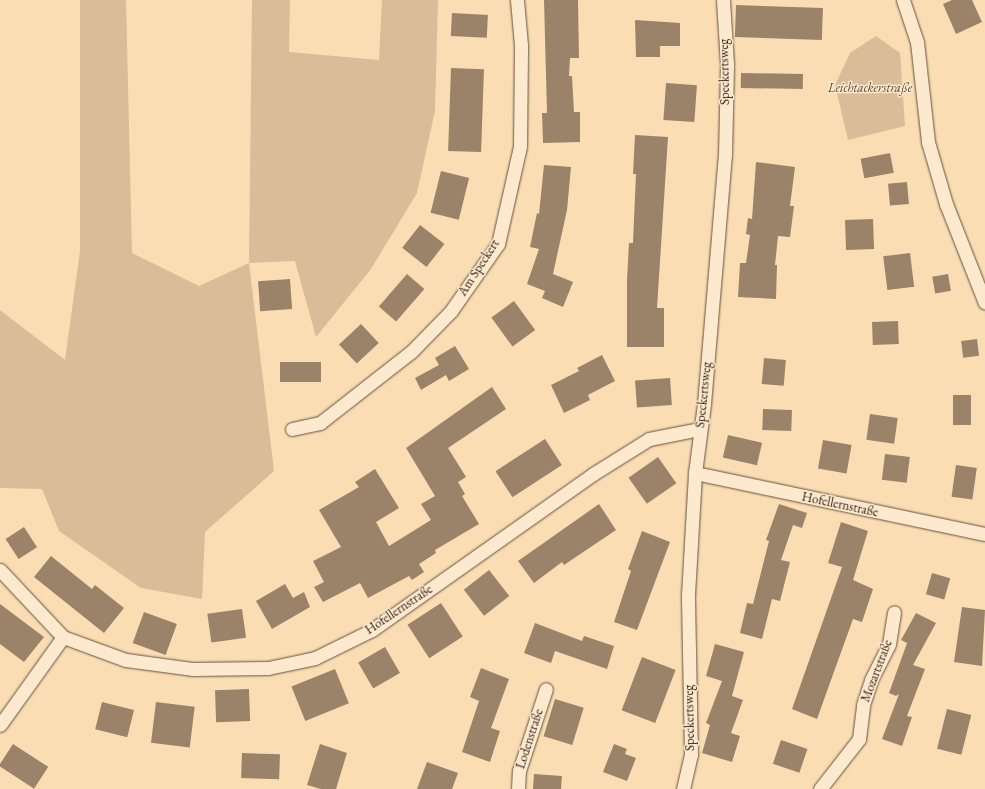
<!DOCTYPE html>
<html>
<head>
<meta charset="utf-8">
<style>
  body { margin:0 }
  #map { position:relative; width:985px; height:789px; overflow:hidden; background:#fbddb3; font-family:"EB Garamond",serif }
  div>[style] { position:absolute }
  .green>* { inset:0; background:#d9bd99 }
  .building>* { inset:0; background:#9b8369; transform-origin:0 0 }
  .roads { filter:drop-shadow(0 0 1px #65513f) drop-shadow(0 0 1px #65513f) }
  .minor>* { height:13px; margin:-6.5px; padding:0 6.5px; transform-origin:6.5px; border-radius:6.5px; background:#fce9ce }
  span { translate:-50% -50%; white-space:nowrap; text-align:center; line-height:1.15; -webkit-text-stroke:3px #fce9ce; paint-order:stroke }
  .street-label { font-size:13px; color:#332218 }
  .park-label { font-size:13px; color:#5c4938; font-style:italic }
</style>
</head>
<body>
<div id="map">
  <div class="green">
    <i style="clip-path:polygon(80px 0,126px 0,132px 253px,199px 286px,249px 263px,252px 0,290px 0,289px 52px,379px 60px,382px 0,438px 0,435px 111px,417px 193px,371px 269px,316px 337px,295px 261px,249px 263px,274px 471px,205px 532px,202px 599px,141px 588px,59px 531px,42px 489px,0 488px,0 310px,65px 360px,80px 251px)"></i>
    <i style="clip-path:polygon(876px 36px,900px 53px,905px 126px,848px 140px,835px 85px,850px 53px)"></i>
  </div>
  <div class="building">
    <i style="clip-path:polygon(544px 0,578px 0,579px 58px,570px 58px,569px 76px,572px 76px,574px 112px,580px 112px,580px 142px,543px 143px,542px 113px,547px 113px)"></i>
    <i style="clip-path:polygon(952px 0,972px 0,982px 22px,956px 34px,943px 4px)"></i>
    <i style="left:736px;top:5px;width:87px;height:32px;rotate:2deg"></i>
    <i style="left:452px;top:13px;width:36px;height:23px;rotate:3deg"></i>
    <i style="clip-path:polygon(635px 20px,680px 23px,680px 46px,660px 46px,660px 57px,636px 57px)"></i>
    <i style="left:451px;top:68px;width:33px;height:83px;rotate:2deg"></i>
    <i style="left:741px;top:73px;width:62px;height:15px;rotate:1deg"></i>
    <i style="left:666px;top:83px;width:31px;height:37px;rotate:4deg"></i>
    <i style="clip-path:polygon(635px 135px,668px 137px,657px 308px,664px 308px,664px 347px,627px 347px,627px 280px,629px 243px,633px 243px,636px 174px,633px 174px)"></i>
    <i style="left:890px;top:153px;width:20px;height:30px;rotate:79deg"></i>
    <i style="clip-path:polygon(756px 162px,795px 167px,790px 206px,794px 206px,790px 237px,778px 236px,775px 265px,777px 265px,776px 299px,738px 297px,740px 263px,746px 263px,750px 235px,746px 234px,748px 218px,752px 219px)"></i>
    <i style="clip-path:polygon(544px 165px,571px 167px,567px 210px,553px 274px,573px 282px,563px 307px,542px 298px,545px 291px,527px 284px,539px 249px,530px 247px,537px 213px,539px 214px)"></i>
    <i style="left:441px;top:171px;width:29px;height:43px;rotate:14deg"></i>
    <i style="left:907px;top:182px;width:22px;height:19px;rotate:85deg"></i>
    <i style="left:873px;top:219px;width:30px;height:28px;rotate:88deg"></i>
    <i style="left:420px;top:225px;width:31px;height:29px;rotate:38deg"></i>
    <i style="left:910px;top:253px;width:34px;height:27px;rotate:83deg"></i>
    <i style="left:407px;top:274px;width:23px;height:43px;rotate:41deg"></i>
    <i style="left:948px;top:274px;width:17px;height:16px;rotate:80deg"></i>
    <i style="left:290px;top:279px;width:30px;height:32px;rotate:86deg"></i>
    <i style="left:514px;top:301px;width:36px;height:28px;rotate:54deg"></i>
    <i style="left:898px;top:321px;width:23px;height:26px;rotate:88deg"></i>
    <i style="left:361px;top:324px;width:26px;height:30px;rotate:47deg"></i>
    <i style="left:977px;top:339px;width:17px;height:16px;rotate:83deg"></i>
    <i style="clip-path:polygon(455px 346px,469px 369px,449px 381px,446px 375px,421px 390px,415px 378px,439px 365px,435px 358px)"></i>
    <i style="clip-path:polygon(602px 355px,615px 381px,588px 395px,590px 400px,564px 413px,551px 385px,579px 371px,577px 368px)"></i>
    <i style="left:764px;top:358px;width:22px;height:26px;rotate:5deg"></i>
    <i style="left:321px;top:362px;width:20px;height:41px;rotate:90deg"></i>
    <i style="left:670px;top:378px;width:27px;height:35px;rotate:86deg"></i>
    <i style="clip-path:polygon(492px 387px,506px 409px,448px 448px,466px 477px,458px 482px,465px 494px,462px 496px,479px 524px,435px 550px,436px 553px,419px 564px,424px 572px,412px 580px,409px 576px,368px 598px,360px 583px,323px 602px,314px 587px,324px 582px,313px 561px,341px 547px,319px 510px,359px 487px,355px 482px,375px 469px,399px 508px,376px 522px,389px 546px,431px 520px,421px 504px,435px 496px,406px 448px)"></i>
    <i style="left:953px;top:395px;width:18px;height:30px"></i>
    <i style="left:763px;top:409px;width:29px;height:21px;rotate:2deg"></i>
    <i style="left:870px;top:414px;width:28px;height:26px;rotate:8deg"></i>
    <i style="left:728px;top:435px;width:35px;height:23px;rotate:13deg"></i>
    <i style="left:545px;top:439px;width:31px;height:59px;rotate:57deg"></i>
    <i style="left:823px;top:440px;width:29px;height:29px;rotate:10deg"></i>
    <i style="left:885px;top:454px;width:25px;height:26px;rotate:7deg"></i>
    <i style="left:658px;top:457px;width:32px;height:36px;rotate:55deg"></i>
    <i style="left:956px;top:465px;width:21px;height:32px;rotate:8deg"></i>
    <i style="clip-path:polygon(599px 504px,616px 530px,564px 565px,562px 562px,534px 583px,518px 561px)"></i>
    <i style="clip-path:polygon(779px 504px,807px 513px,802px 528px,793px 525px,781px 560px,790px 562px,780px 601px,772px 599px,762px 639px,740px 633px,747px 603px,753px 604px,769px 541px,766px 540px)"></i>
    <i style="clip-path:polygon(841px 522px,868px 531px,853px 580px,873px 589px,862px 622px,853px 619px,817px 719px,792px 709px,842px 567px,828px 563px)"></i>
    <i style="left:24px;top:527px;width:24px;height:22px;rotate:57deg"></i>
    <i style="clip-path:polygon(642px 531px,670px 542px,637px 630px,614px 622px,631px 571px,628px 569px)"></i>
    <i style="clip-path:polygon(51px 556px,92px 589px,95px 585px,124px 608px,104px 633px,34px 577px)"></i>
    <i style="left:489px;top:570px;width:33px;height:32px;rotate:52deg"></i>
    <i style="left:932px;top:573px;width:19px;height:22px;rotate:16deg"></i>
    <i style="clip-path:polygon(285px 584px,293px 598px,304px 592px,310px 607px,272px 629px,256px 601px)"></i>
    <i style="left:441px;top:603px;width:40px;height:40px;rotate:57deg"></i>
    <i style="clip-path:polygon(0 604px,44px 637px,24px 662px,0 644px)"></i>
    <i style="clip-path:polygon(962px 607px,985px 610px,982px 666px,954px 662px)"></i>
    <i style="left:242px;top:609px;width:29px;height:35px;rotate:82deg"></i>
    <i style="left:144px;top:612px;width:35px;height:33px;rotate:20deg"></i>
    <i style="clip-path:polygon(916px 613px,936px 623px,913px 665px,925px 669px,907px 716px,912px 717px,902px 746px,882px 739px,899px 694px,896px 696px,889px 693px,907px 643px,901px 640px)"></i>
    <i style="clip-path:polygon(535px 623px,582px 641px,584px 636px,614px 646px,607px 669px,555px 651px,551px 663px,524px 653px)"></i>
    <i style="clip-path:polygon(715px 644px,744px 652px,732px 696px,743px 700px,731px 733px,740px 736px,732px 762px,702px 753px,710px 725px,706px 723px,722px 681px,706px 676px)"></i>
    <i style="left:385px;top:647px;width:30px;height:31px;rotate:60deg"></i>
    <i style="left:642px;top:657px;width:36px;height:57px;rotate:21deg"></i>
    <i style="clip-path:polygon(481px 668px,509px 679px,491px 728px,500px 731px,490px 762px,462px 752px,479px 701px,470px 697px)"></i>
    <i style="left:335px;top:669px;width:37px;height:47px;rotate:68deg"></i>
    <i style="left:249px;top:689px;width:32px;height:34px;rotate:88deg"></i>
    <i style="left:555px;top:699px;width:30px;height:39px;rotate:17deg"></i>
    <i style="left:102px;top:702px;width:33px;height:28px;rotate:14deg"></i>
    <i style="left:156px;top:702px;width:39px;height:41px;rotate:7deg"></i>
    <i style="left:947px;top:709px;width:25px;height:41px;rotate:14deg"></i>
    <i style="left:781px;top:740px;width:28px;height:25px;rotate:19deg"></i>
    <i style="left:13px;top:744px;width:42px;height:26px;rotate:33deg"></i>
    <i style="clip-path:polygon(320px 744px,347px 753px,336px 789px,321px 789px,307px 785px)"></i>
    <i style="clip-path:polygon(614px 744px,627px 749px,625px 754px,636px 758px,627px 781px,603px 772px)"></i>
    <i style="left:242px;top:753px;width:38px;height:25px;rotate:2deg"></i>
    <i style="clip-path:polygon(427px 762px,458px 773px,452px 789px,417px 789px)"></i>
    <i style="left:534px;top:774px;width:28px;height:15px;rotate:4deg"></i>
  </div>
  <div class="roads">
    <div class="minor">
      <i style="left:903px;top:0;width:44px;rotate:71.6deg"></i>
      <i style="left:917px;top:42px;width:101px;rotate:83.7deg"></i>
      <i style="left:928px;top:142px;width:65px;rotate:73.8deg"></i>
      <i style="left:946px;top:204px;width:106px;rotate:68.5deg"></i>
      <i style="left:292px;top:429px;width:29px;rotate:-12deg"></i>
      <i style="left:320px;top:423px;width:115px;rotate:-38deg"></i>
      <i style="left:411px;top:352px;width:57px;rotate:-45.7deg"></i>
      <i style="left:451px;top:311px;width:82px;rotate:-55deg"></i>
      <i style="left:498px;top:244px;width:100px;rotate:-77.3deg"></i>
      <i style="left:520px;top:146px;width:101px;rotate:-89.4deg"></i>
      <i style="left:521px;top:45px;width:45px;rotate:-95.1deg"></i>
      <i style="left:695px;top:473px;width:296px;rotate:11.9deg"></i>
      <i style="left:0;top:570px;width:92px;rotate:46.8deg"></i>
      <i style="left:63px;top:637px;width:67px;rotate:20.1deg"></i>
      <i style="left:126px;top:660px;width:68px;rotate:7.7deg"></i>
      <i style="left:193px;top:669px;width:75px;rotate:-0.8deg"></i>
      <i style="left:268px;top:668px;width:48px;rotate:-12deg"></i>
      <i style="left:315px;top:658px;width:64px;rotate:-26.2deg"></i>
      <i style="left:372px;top:630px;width:271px;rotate:-35.2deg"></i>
      <i style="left:593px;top:474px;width:66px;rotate:-32deg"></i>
      <i style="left:649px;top:439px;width:52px;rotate:-11.1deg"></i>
      <i style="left:0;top:725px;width:108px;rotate:-54.4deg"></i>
      <i style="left:518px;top:789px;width:18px;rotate:-87deg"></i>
      <i style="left:519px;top:771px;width:86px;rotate:-71.8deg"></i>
      <i style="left:683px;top:789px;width:35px;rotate:-77deg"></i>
      <i style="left:691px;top:755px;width:160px;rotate:-91.1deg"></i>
      <i style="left:688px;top:595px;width:122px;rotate:-86.7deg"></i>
      <i style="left:695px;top:473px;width:70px;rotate:-82.6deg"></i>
      <i style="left:704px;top:404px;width:250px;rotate:-85.2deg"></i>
      <i style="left:725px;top:155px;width:91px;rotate:-88.7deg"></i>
      <i style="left:727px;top:64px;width:64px;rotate:-93.6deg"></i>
      <i style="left:820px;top:789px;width:63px;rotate:-52deg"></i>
      <i style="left:859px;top:739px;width:34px;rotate:-83deg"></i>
      <i style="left:863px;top:705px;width:26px;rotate:-72deg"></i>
      <i style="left:871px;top:680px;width:40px;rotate:-63.4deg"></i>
      <i style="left:889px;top:644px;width:32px;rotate:-81deg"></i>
    </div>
  </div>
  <div class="street-label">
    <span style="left:725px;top:72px;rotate:-91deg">Speckertsweg</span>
    <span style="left:479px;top:268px;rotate:-57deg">Am Speckert</span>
    <span style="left:704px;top:395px;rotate:-84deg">Speckertsweg</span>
    <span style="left:840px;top:505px;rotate:12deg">Hofellernstraße</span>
    <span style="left:399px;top:610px;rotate:-34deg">Hofellernstraße</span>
    <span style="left:877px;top:671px;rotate:-69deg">Mozartstraße</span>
    <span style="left:690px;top:718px;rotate:-91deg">Speckertsweg</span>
    <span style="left:530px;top:739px;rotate:-72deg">Lodenstraße</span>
  </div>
  <div class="park-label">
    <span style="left:870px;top:88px">Leichtackerstraße</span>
  </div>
</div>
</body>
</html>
